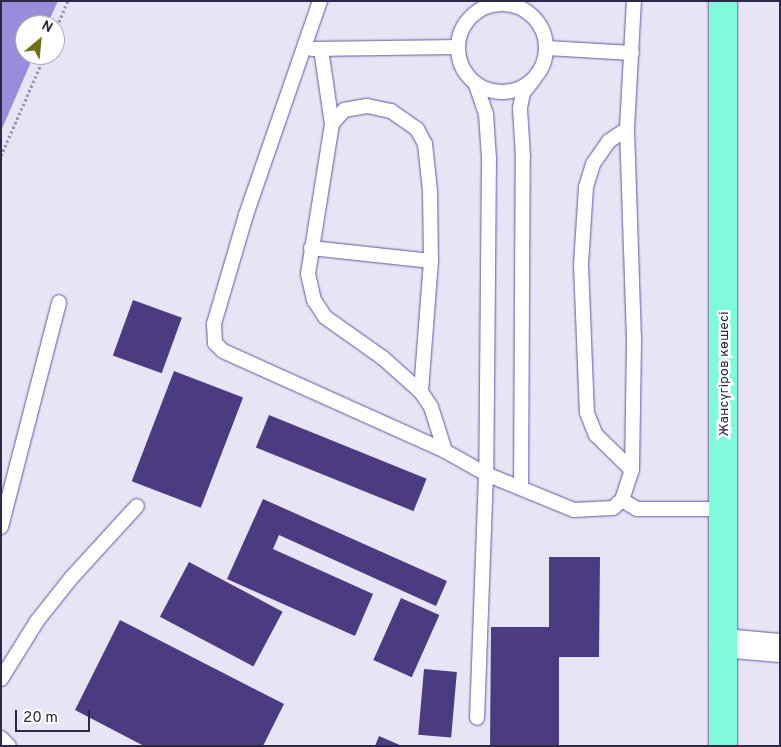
<!DOCTYPE html>
<html>
<head>
<meta charset="utf-8">
<style>
  body { margin:0 }
  #map { position:relative; width:781px; height:747px; overflow:hidden; background:#e7e5f5; font-family:Overpass,sans-serif }
  div>[style] { position:absolute }
  .water>* { inset:0; background:#998cda }
  .building>* { inset:0; background:#4b3b81; transform-origin:0 0 }
  .path>* { height:3px; margin-top:-1.5px; transform-origin:0; background:repeating-linear-gradient(90deg,#9996ac 0 2.5px,transparent 0 5px) }
  .roads { filter:drop-shadow(0 0 1px #63569a) drop-shadow(0 0 1px #63569a) }
  .service>* { height:14px; margin:-7px; padding:0 7px; transform-origin:7px; border-radius:7px; background:#fff }
  .service>.ring { margin:-7px; padding:0; box-sizing:content-box; background:none; border:14px solid #fff; border-radius:50% }
  .minor>* { height:28px; margin:-14px; padding:0 14px; transform-origin:14px; border-radius:14px; background:#fff }
  .primary>* { height:28px; margin:-14px; padding:0 14px; transform-origin:14px; border-radius:14px; background:#80fadd }
  span { translate:-50% -50%; white-space:nowrap; text-align:center; line-height:1.15; -webkit-text-stroke:5px #fff; paint-order:stroke }
  .street-label { font-size:14px; color:#2d2846 }
  .frame { position:absolute; inset:0; border:2px solid #2d2846; pointer-events:none }
  .north { position:absolute; left:15px; top:15px; width:50px; height:50px; box-sizing:border-box; background:#fff; border:1px solid #aba9b5; border-radius:50%; rotate:28deg; font-size:14px; font-weight:700; line-height:20px; text-align:center; color:#2d2846 }
  .north::after { content:''; display:block; margin:auto; width:18px; height:22px; background:#6f7116; clip-path:polygon(50% 0,100% 100%,50% 72%,0 100%) }
  .scale { position:absolute; left:15px; top:710px; width:75px; height:22px; box-sizing:border-box; border:2px solid #2d2846; border-top:0; padding-left:6px; font-size:15px; line-height:18px; white-space:nowrap; color:#2d2846; -webkit-text-stroke:4px #fff; paint-order:stroke }
</style>
</head>
<body>
<div id="map">
  <div class="water">
    <i style="clip-path:polygon(1px 1px,58px 1px,47px 25px,25px 25px,25px 55px,34px 55px,1px 131px)"></i>
  </div>
  <div class="building">
    <i style="left:133px;top:300px;width:52px;height:59px;rotate:20deg"></i>
    <i style="left:174px;top:371px;width:74px;height:118px;rotate:21deg"></i>
    <i style="left:269px;top:415px;width:170px;height:35px;rotate:22deg"></i>
    <i style="clip-path:polygon(263px 499px,447px 581px,436px 606px,279px 535px,273px 549px,373px 594px,355px 636px,227px 579px)"></i>
    <i style="clip-path:polygon(549px 557px,600px 557px,599px 657px,559px 657px,559px 746px,490px 746px,491px 627px,549px 627px)"></i>
    <i style="left:189px;top:562px;width:106px;height:62px;rotate:28deg"></i>
    <i style="left:401px;top:598px;width:42px;height:68px;rotate:24deg"></i>
    <i style="clip-path:polygon(120px 620px,284px 704px,263px 746px,144px 746px,75px 710px)"></i>
    <i style="left:424px;top:669px;width:33px;height:66px;rotate:5deg"></i>
    <i style="clip-path:polygon(379px 736px,402px 746px,375px 746px)"></i>
  </div>
  <div class="path">
    <i style="left:55px;top:31px;width:33px;rotate:-67deg"></i>
    <i style="left:1px;top:156px;width:110px;rotate:-66.5deg"></i>
  </div>
  <div class="roads">
    <div class="service">
      <i style="left:320px;top:1px;width:226px;rotate:109.1deg"></i>
      <i style="left:246px;top:215px;width:114px;rotate:106.4deg"></i>
      <i style="left:214px;top:324px;width:19px;rotate:87deg"></i>
      <i style="left:215px;top:343px;width:11px;rotate:45deg"></i>
      <i style="left:223px;top:351px;width:243px;rotate:24.2deg"></i>
      <i style="left:445px;top:451px;width:47px;rotate:29.3deg"></i>
      <i style="left:486px;top:474px;width:95px;rotate:22.2deg"></i>
      <i style="left:574px;top:510px;width:39px;rotate:-3deg"></i>
      <i style="left:613px;top:508px;width:12px;rotate:-42deg"></i>
      <i style="left:622px;top:500px;width:32px;rotate:-72deg"></i>
      <i style="left:632px;top:470px;width:130px;rotate:-89.1deg"></i>
      <i style="left:634px;top:340px;width:211px;rotate:-91.9deg"></i>
      <i style="left:627px;top:129px;width:128px;rotate:-86.9deg"></i>
      <i class="ring" style="left:458px;top:4px;width:74px;height:74px"></i>
      <i style="left:547px;top:48px;width:85px;rotate:3.4deg"></i>
      <i style="left:312px;top:49px;width:145px;rotate:-0.8deg"></i>
      <i style="left:321px;top:49px;width:76px;rotate:81.7deg"></i>
      <i style="left:332px;top:124px;width:152px;rotate:99.1deg"></i>
      <i style="left:308px;top:274px;width:27px;rotate:77deg"></i>
      <i style="left:314px;top:300px;width:20px;rotate:57deg"></i>
      <i style="left:325px;top:317px;width:71px;rotate:35.3deg"></i>
      <i style="left:383px;top:358px;width:51px;rotate:41.8deg"></i>
      <i style="left:421px;top:392px;width:18px;rotate:56deg"></i>
      <i style="left:431px;top:407px;width:46px;rotate:72.3deg"></i>
      <i style="left:476px;top:85px;width:31px;rotate:71deg"></i>
      <i style="left:486px;top:114px;width:44px;rotate:86.1deg"></i>
      <i style="left:489px;top:158px;width:316px;rotate:90.5deg"></i>
      <i style="left:486px;top:474px;width:244px;rotate:92.1deg"></i>
      <i style="left:332px;top:124px;width:18px;rotate:-49deg"></i>
      <i style="left:344px;top:110px;width:23px;rotate:-10deg"></i>
      <i style="left:367px;top:106px;width:25px;rotate:12deg"></i>
      <i style="left:391px;top:111px;width:32px;rotate:35deg"></i>
      <i style="left:417px;top:129px;width:17px;rotate:62deg"></i>
      <i style="left:425px;top:144px;width:47px;rotate:83.9deg"></i>
      <i style="left:430px;top:191px;width:70px;rotate:89.2deg"></i>
      <i style="left:431px;top:261px;width:131px;rotate:94.4deg"></i>
      <i style="left:627px;top:129px;width:22px;rotate:146deg"></i>
      <i style="left:609px;top:141px;width:28px;rotate:125deg"></i>
      <i style="left:593px;top:164px;width:24px;rotate:107deg"></i>
      <i style="left:586px;top:187px;width:78px;rotate:93.7deg"></i>
      <i style="left:581px;top:265px;width:148px;rotate:87.7deg"></i>
      <i style="left:587px;top:413px;width:24px;rotate:68deg"></i>
      <i style="left:596px;top:435px;width:50px;rotate:44.2deg"></i>
      <i style="left:311px;top:248px;width:121px;rotate:6.2deg"></i>
      <i style="left:521px;top:488px;width:331px;rotate:-89.7deg"></i>
      <i style="left:523px;top:157px;width:49px;rotate:-93.5deg"></i>
      <i style="left:520px;top:108px;width:15px;rotate:-79deg"></i>
      <i style="left:523px;top:93px;width:18px;rotate:-52deg"></i>
      <i style="left:622px;top:500px;width:17px;rotate:31deg"></i>
      <i style="left:637px;top:509px;width:89px"></i>
      <i style="left:1px;top:527px;width:232px;rotate:-75.5deg"></i>
      <i style="left:1px;top:679px;width:68px;rotate:-58.2deg"></i>
      <i style="left:37px;top:621px;width:56px;rotate:-51.5deg"></i>
      <i style="left:72px;top:577px;width:96px;rotate:-47.5deg"></i>
      <i style="left:1px;top:738px;width:11px;rotate:45deg"></i>
    </div>
    <div class="minor">
      <i style="left:723px;top:643px;width:57px;rotate:5deg"></i>
    </div>
    <div class="primary">
      <i style="left:723px;top:746px;width:745px;rotate:-90deg"></i>
    </div>
  </div>
  <div class="street-label">
    <span style="left:725px;top:374px;rotate:-90deg">Жансүгіров көшесі</span>
  </div>
  <div class="frame"></div>
  <div class="north">N</div>
  <div class="scale">20 m</div>
</div>
</body>
</html>
